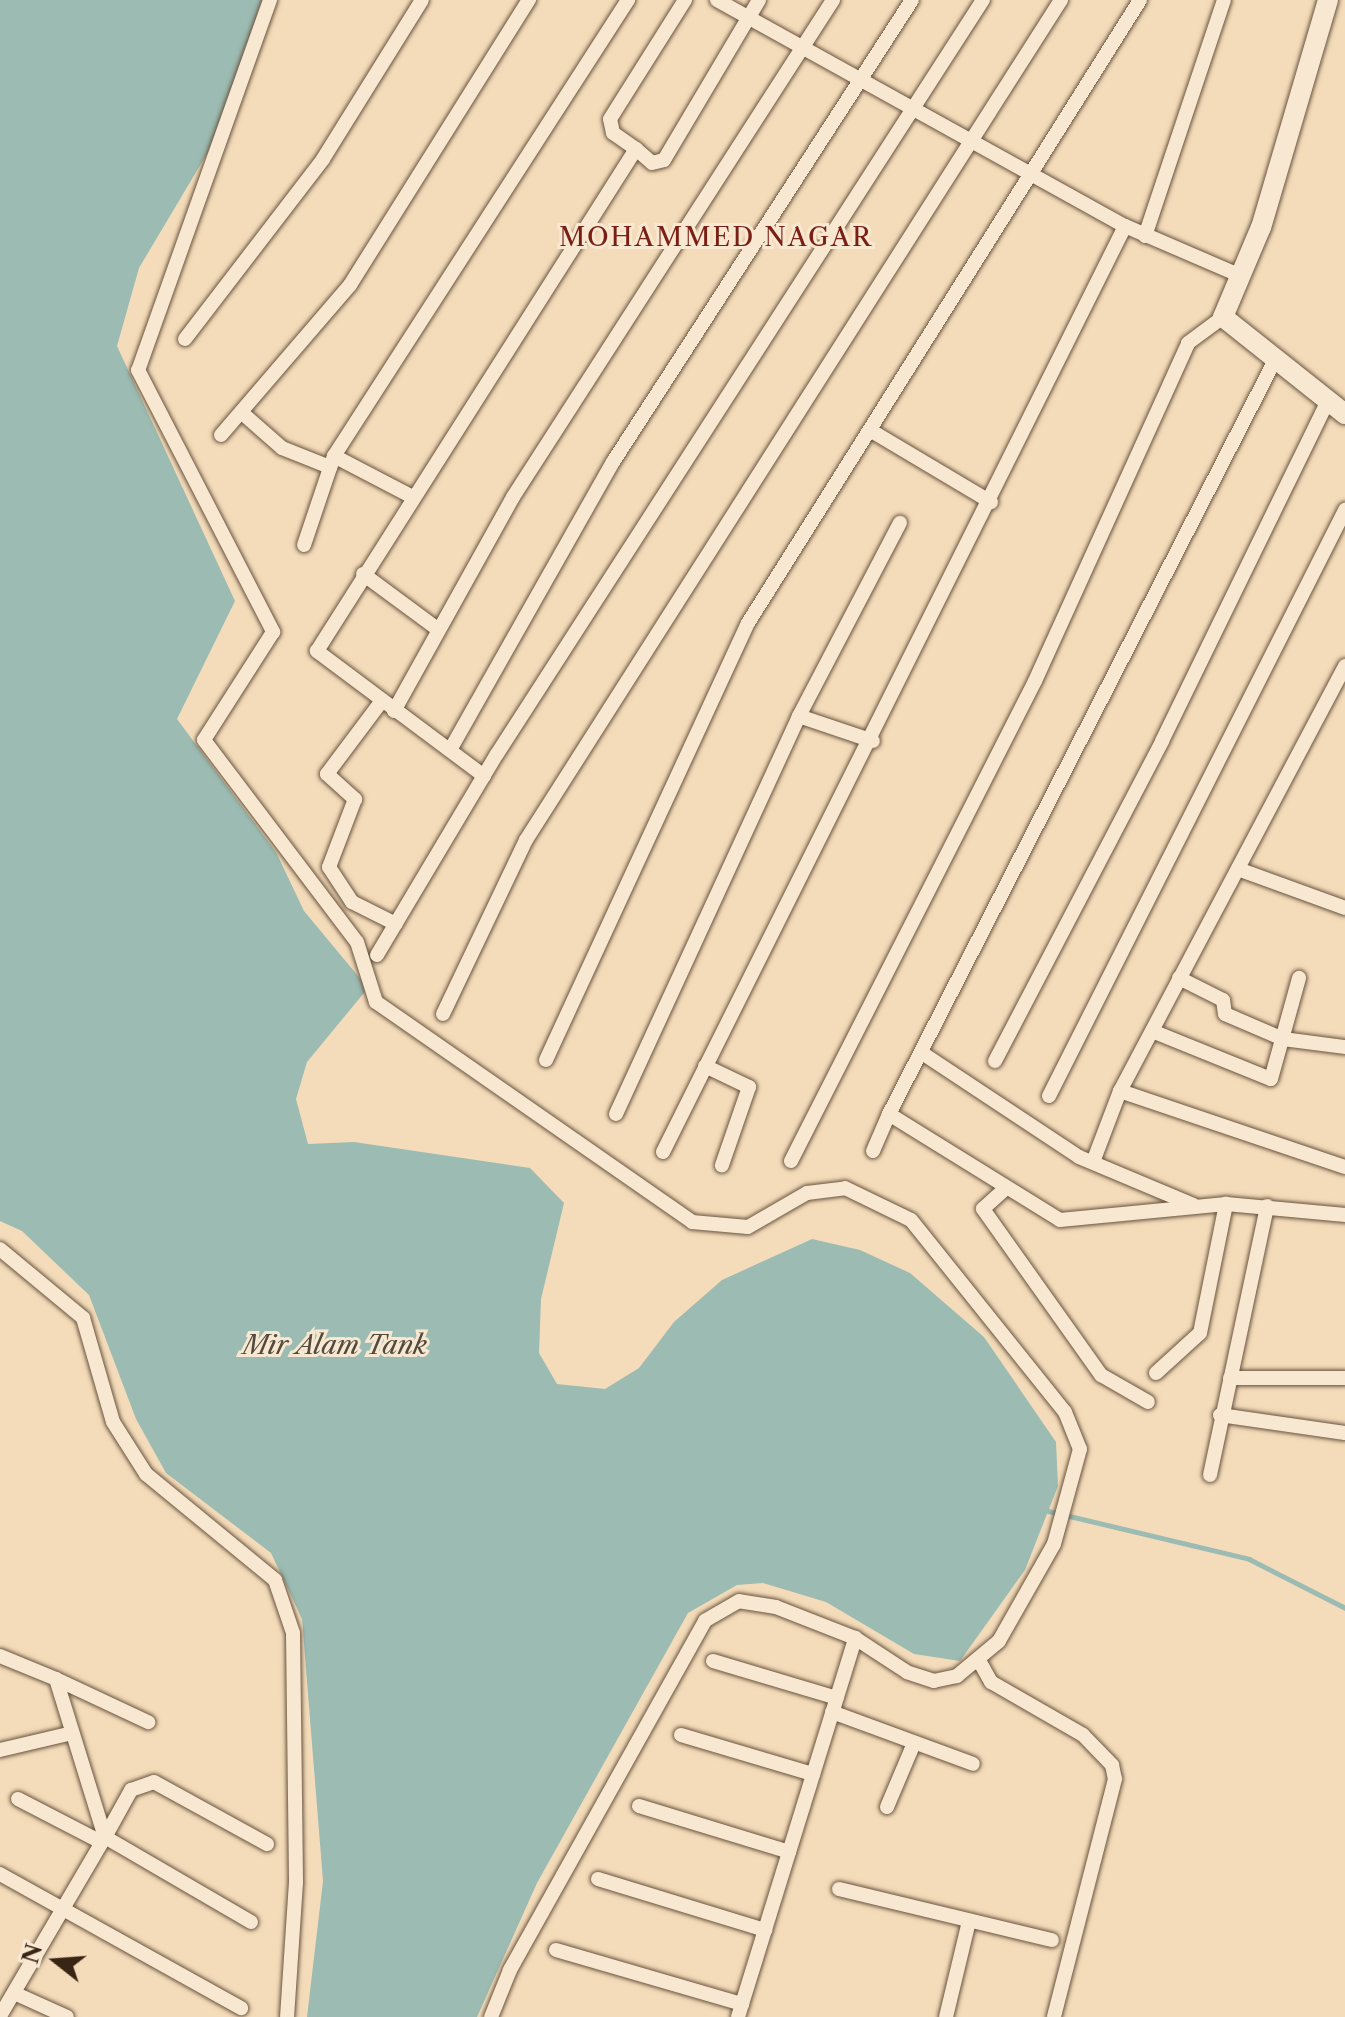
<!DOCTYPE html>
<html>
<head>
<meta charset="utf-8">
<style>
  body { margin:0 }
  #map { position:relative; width:1345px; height:2017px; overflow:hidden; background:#f4dcba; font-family:"Libre Caslon Text",serif }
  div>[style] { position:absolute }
  .water>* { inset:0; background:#9cbbb2 }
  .stream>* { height:5px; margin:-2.5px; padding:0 2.5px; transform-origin:2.5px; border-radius:2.5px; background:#9cbbb2 }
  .roads { filter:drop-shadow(0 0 2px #68533e) drop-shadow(0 0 2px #68533e) }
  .street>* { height:14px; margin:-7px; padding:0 7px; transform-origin:7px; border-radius:7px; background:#f8e8d2 }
  .secondary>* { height:20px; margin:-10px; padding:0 10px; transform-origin:10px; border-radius:10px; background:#f8e8d2 }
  span { translate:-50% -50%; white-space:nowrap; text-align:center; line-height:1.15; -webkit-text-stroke:6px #f8e8d2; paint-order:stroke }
  .neighbourhood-label { font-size:26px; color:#7a1f14; letter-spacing:2px }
  .water-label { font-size:26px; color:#524a3c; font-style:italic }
  .north { position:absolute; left:16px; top:1921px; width:80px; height:80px; -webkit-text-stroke:6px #f8e8d2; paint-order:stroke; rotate:287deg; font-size:22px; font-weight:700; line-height:32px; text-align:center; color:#3a2515 }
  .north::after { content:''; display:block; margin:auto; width:28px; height:36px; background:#3a2515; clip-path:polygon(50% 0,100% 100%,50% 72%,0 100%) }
</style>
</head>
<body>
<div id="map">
  <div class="water">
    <i style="clip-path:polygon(0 0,264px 0,214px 142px,139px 268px,117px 346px,235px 601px,177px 719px,276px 852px,304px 911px,368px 988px,307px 1062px,296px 1099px,308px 1144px,354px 1142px,530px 1168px,564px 1203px,541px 1299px,539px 1353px,557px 1384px,605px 1389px,639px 1368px,674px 1322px,722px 1280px,812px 1239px,860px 1250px,910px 1273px,984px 1337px,1056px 1442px,1058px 1486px,1025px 1570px,960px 1661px,914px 1654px,826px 1602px,763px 1583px,737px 1585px,688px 1613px,537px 1883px,477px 2017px,307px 2017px,323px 1881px,302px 1619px,271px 1553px,166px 1473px,136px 1419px,89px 1295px,22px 1231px,0 1221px)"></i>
  </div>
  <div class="stream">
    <i style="left:1044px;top:1510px;width:211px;rotate:13.4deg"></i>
    <i style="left:1249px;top:1559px;width:108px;rotate:27deg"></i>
  </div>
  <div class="roads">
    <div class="street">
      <i style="left:270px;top:0;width:393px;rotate:109.6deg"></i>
      <i style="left:138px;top:370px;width:295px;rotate:62.7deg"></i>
      <i style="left:273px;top:632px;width:128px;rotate:122.6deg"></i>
      <i style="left:204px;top:740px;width:253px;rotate:52.9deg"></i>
      <i style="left:357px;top:942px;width:63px;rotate:72.4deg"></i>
      <i style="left:376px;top:1002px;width:385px;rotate:34.8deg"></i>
      <i style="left:692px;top:1222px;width:56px;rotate:5.1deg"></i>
      <i style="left:748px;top:1227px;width:68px;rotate:-30deg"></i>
      <i style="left:807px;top:1193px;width:38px;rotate:-7deg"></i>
      <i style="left:845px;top:1188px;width:73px;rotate:25.9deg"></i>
      <i style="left:911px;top:1220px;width:246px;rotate:51.3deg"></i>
      <i style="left:1065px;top:1412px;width:40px;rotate:68deg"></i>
      <i style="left:1080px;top:1449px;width:98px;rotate:105.3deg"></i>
      <i style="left:1054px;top:1544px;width:112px;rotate:119.6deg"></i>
      <i style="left:999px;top:1641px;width:55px;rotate:140.2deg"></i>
      <i style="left:957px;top:1676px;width:24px;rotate:168deg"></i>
      <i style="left:934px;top:1681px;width:28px;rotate:-162deg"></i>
      <i style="left:907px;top:1672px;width:62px;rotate:-146.8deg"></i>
      <i style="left:855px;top:1638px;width:85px;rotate:-158.6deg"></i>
      <i style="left:776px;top:1607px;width:37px;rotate:-171deg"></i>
      <i style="left:739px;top:1601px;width:39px;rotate:150deg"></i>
      <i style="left:705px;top:1621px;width:400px;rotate:119.2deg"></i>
      <i style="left:510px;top:1970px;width:51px;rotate:112deg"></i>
      <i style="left:717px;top:0;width:466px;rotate:29deg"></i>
      <i style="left:1125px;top:226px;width:126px;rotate:23.3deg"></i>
      <i style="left:636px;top:149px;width:28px;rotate:-145deg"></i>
      <i style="left:613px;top:133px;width:14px;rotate:-102deg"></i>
      <i style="left:610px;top:119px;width:141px;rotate:-57.8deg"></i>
      <i style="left:1145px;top:236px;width:249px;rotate:-71.5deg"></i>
      <i style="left:185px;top:339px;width:227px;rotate:-52.5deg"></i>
      <i style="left:323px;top:159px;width:187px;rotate:-58.1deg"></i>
      <i style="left:241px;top:412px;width:55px;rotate:41.3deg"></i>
      <i style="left:282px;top:448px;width:52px;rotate:21.6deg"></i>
      <i style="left:870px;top:430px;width:141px;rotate:30.8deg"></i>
      <i style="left:221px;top:435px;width:198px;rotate:-49.3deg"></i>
      <i style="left:350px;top:285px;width:337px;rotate:-57.9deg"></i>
      <i style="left:334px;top:456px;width:87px;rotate:27.5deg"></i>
      <i style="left:304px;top:545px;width:94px;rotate:-71.4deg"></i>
      <i style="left:334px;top:456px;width:543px;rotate:-57.19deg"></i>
      <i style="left:363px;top:574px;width:94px;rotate:36.4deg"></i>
      <i style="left:381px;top:702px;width:90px;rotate:126.9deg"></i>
      <i style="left:327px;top:774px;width:38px;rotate:42deg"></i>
      <i style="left:355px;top:799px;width:73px;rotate:110.9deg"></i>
      <i style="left:329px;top:867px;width:42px;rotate:56.7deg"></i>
      <i style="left:352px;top:902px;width:49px;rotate:26.6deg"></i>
      <i style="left:394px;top:711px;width:245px;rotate:-60.9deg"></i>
      <i style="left:513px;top:497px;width:591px;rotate:-57.22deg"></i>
      <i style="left:799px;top:716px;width:78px;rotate:18.7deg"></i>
      <i style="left:450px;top:750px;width:331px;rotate:-60.5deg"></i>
      <i style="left:613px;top:462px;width:550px;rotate:-57.09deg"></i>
      <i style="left:484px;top:776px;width:209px;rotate:-143.2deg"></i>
      <i style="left:317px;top:651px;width:595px;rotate:-57.57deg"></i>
      <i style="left:636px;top:149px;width:21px;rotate:41deg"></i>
      <i style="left:652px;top:163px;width:12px;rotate:-14deg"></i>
      <i style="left:664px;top:160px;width:186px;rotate:-59.3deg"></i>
      <i style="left:1238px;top:869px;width:114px;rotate:20deg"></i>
      <i style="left:377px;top:955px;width:234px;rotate:-59.2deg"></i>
      <i style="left:497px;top:754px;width:897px;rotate:-57.2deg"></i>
      <i style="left:1179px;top:978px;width:49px;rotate:26.6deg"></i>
      <i style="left:1223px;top:1000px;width:14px;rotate:82deg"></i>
      <i style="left:1225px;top:1014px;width:63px;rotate:23.3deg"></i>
      <i style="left:1283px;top:1039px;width:63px;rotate:7.4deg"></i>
      <i style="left:443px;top:1014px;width:193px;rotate:-64.5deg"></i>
      <i style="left:526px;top:840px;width:996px;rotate:-57.51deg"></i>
      <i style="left:1152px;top:1031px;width:128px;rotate:22deg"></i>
      <i style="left:1271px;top:1079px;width:105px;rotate:-74.5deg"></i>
      <i style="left:922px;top:1053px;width:188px;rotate:33.5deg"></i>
      <i style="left:1079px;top:1157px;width:124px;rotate:22.8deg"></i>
      <i style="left:546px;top:1060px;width:481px;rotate:-65.2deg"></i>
      <i style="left:748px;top:623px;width:736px;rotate:-57.82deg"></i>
      <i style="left:995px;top:1061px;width:361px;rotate:-62.4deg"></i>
      <i style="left:1162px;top:741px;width:379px;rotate:-64deg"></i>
      <i style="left:705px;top:1066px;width:49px;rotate:25.5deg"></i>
      <i style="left:749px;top:1087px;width:83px;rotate:109.1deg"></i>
      <i style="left:1120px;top:1091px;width:237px;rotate:18.7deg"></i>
      <i style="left:1049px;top:1096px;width:657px;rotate:-63.2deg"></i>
      <i style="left:616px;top:1114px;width:438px;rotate:-65.3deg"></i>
      <i style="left:799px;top:716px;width:218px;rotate:-62.4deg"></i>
      <i style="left:889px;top:1114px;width:843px;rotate:-62.89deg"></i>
      <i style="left:873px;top:1151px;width:40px;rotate:-66.6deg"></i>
      <i style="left:889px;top:1114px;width:201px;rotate:31.8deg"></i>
      <i style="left:1060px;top:1220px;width:167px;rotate:-5.5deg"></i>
      <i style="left:1226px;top:1204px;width:120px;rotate:5.3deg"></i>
      <i style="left:663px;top:1152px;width:1035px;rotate:-63.48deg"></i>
      <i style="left:791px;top:1161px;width:538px;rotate:-63.05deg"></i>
      <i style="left:1035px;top:681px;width:371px;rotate:-65.6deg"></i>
      <i style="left:1188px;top:343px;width:44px;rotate:-36.6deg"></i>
      <i style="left:1093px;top:1162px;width:76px;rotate:-69.2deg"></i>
      <i style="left:1120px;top:1091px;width:481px;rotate:-62.1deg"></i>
      <i style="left:1006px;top:1188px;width:31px;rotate:138deg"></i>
      <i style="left:983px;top:1209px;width:204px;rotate:54.6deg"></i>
      <i style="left:1101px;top:1375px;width:54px;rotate:29.9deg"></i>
      <i style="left:0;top:1249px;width:108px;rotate:39.7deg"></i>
      <i style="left:83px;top:1318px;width:108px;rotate:73.9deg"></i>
      <i style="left:113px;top:1422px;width:62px;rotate:57.6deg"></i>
      <i style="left:146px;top:1474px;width:167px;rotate:39.4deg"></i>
      <i style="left:275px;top:1580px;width:56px;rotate:71.2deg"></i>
      <i style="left:293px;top:1633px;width:249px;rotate:89.3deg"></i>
      <i style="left:296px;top:1882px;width:135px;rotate:93.8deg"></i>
      <i style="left:1156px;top:1373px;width:59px;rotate:-42.3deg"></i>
      <i style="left:1200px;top:1333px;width:132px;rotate:-78.6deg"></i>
      <i style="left:1230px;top:1378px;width:115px"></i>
      <i style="left:1220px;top:1415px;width:126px;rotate:8.2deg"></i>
      <i style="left:1210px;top:1475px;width:275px;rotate:-78deg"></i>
      <i style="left:0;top:1656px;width:61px;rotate:22.3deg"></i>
      <i style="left:56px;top:1679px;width:165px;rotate:72.8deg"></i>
      <i style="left:105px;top:1837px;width:208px;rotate:120.4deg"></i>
      <i style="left:713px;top:1661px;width:129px;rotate:16.6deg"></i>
      <i style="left:981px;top:1664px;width:21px;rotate:61deg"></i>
      <i style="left:991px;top:1682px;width:106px;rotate:29.9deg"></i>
      <i style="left:1083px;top:1735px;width:42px;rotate:46deg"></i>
      <i style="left:1112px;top:1765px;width:14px;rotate:78deg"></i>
      <i style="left:1115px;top:1779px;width:246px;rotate:104.4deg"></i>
      <i style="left:56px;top:1679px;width:102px;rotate:25.1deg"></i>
      <i style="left:832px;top:1712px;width:150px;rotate:20.2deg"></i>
      <i style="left:681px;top:1735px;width:138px;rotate:16.5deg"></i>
      <i style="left:0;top:1750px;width:70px;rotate:-13.2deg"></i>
      <i style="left:18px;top:1799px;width:93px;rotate:27.4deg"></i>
      <i style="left:639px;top:1806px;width:157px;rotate:17deg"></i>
      <i style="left:887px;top:1807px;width:69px;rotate:-67.1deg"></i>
      <i style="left:0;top:1874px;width:276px;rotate:29.1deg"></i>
      <i style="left:598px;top:1879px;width:175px;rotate:17deg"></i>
      <i style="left:839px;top:1889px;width:219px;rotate:13.5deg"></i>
      <i style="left:251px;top:1922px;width:169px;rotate:-149.8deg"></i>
      <i style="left:105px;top:1837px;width:54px;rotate:-61deg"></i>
      <i style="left:131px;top:1790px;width:24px;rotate:-19deg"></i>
      <i style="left:154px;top:1782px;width:129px;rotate:28.8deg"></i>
      <i style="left:556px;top:1950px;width:194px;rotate:16.2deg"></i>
      <i style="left:14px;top:1993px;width:58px;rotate:24.4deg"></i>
      <i style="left:738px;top:2017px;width:397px;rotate:-72.8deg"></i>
      <i style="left:946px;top:2017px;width:99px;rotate:-76.5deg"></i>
    </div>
    <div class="secondary">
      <i style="left:1328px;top:0;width:237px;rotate:106.4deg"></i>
      <i style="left:1261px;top:227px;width:98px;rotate:112.9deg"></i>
      <i style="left:1223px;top:317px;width:156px;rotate:38.5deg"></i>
    </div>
  </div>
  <div class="neighbourhood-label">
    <span style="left:716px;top:238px">MOHAMMED NAGAR</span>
  </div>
  <div class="water-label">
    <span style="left:335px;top:1346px">Mir Alam Tank</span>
  </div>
  <div class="north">N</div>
</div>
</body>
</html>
